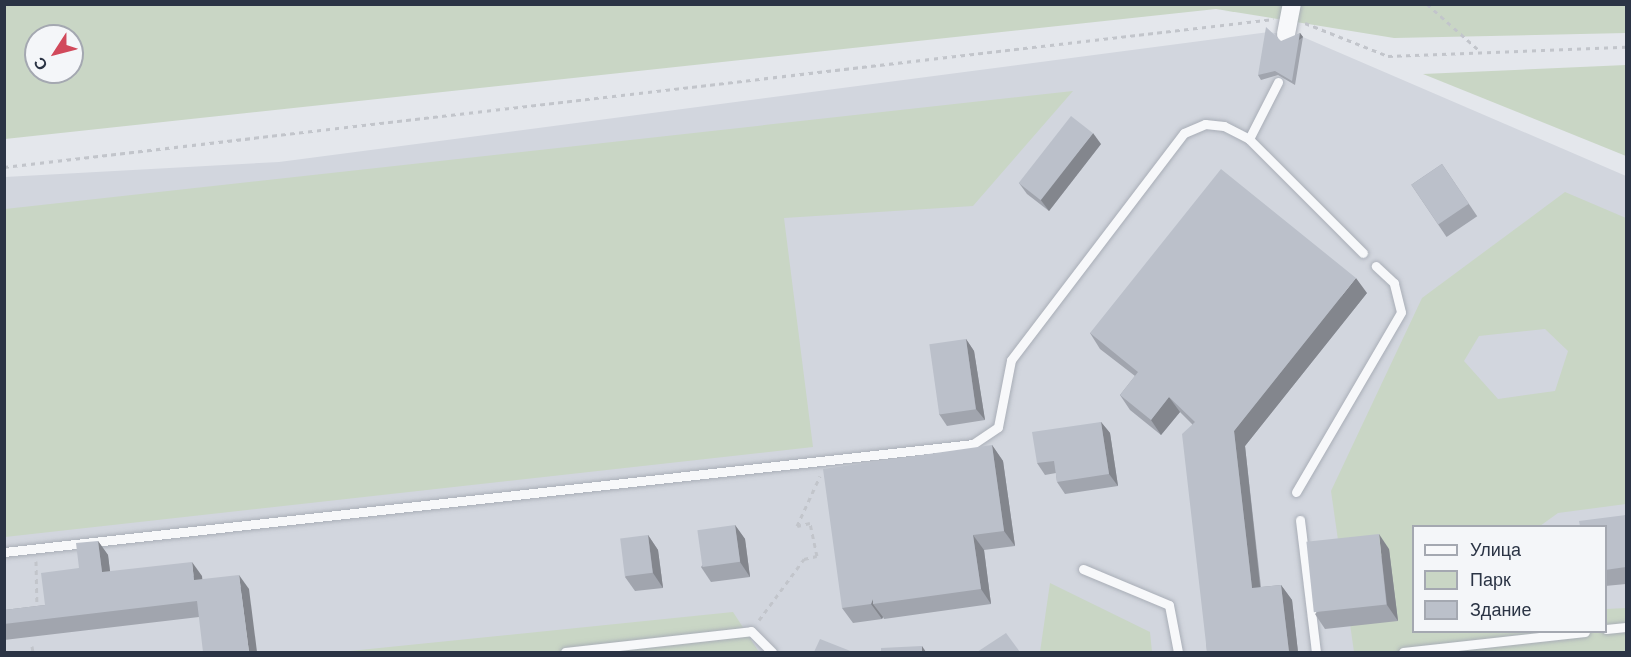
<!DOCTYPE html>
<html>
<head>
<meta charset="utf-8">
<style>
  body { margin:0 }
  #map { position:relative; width:1631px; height:657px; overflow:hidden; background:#e4e7ec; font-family:"Work Sans",sans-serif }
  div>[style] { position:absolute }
  .built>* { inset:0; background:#d2d6de }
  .green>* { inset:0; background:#c9d6c5 }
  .path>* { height:3px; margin-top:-1.5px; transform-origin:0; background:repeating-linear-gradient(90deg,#c2c5cb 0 4.5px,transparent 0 9px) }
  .roads { filter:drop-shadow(0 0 2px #a9aeb7) drop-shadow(0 0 2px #a9aeb7) }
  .lane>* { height:9px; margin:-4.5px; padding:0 4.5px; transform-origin:4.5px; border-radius:4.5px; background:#f7f8fa }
  .street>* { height:18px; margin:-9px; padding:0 9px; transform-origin:9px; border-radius:9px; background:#f7f8fa }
  .wall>* { inset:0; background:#a1a5ae; transform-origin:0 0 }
  .shaded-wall>* { inset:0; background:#83868d; transform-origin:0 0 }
  .building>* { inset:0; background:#bbc0ca; transform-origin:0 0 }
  span { translate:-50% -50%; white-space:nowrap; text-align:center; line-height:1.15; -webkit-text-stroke:5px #f4f6f9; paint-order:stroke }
  .frame { position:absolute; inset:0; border:6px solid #2b3445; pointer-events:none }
  .legend { position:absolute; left:1412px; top:525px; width:195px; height:108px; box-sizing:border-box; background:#f4f6f9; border:2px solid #a4a8b1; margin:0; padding:8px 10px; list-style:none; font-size:18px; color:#2b3445 }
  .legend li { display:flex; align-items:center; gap:12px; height:30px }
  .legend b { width:30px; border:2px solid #a4a8b1 }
  .north { position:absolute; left:24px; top:24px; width:60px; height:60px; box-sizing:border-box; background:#f4f6f9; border:2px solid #a4a8b1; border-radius:50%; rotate:234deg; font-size:16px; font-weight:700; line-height:24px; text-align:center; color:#2b3445 }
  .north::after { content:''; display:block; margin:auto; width:21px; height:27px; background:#d1495b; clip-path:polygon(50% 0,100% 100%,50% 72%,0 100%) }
</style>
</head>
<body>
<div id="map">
  <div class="built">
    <i style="clip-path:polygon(evenodd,1269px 32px,1303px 37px,1626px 176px,1626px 652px,5px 652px,5px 177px,279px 162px,1269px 32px,1414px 526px,1606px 526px,1606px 632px,1414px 632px,1414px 526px)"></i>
  </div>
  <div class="green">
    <i style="clip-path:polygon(evenodd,1626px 4px,1626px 33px,1394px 38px,1216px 9px,5px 139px,4px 5px,1626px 4px,36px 36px,72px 36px,72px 72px,36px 72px,36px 36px)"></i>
    <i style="clip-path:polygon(1626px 65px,1626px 156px,1423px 74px)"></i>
    <i style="clip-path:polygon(1073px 91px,973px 206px,784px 218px,813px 447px,5px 537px,5px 209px)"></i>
    <i style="clip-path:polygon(evenodd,1565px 192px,1626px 218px,1626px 504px,1558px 513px,1540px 526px,1414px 526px,1414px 632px,1606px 632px,1606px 609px,1626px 608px,1626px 652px,1354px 652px,1331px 491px,1422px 298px,1565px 192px,1545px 329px,1568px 351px,1555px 391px,1498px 399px,1464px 361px,1479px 336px,1545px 329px)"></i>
    <i style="clip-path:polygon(1050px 583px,1150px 632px,1152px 652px,1040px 652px)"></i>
    <i style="clip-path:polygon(733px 612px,759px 652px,340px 652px)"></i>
  </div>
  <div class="path">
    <i style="left:1427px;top:4px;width:72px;rotate:41.6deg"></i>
    <i style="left:1305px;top:23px;width:89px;rotate:21.7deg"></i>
    <i style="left:1388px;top:56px;width:238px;rotate:-2.2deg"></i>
    <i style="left:4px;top:167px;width:1278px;rotate:-6.65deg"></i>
    <i style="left:797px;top:526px;width:55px;rotate:-65.3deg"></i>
    <i style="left:36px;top:561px;width:46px;rotate:88.8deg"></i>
    <i style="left:759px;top:620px;width:76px;rotate:-53.6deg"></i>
    <i style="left:804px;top:559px;width:13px;rotate:-13deg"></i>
    <i style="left:817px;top:556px;width:34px;rotate:-102deg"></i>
    <i style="left:810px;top:523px;width:13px;rotate:167deg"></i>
    <i style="left:32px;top:646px;width:6px;rotate:81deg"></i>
  </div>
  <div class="roads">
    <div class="lane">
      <i style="left:1249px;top:139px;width:64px;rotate:-63deg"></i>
      <i style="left:1296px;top:492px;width:208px;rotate:-59.7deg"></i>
      <i style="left:1401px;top:312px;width:30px;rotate:-104deg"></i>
      <i style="left:1394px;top:283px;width:25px;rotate:-137deg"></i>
      <i style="left:1300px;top:520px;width:133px;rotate:83.1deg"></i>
      <i style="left:4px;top:552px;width:975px;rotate:-6.36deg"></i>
      <i style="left:973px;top:444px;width:30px;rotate:-34deg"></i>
      <i style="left:998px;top:427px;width:68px;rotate:-79deg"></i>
      <i style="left:1011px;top:360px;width:285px;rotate:-52.7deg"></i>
      <i style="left:1184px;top:133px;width:23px;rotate:-23deg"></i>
      <i style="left:1205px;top:124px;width:19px;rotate:6deg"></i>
      <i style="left:1224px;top:126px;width:28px;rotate:27deg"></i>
      <i style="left:1249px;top:139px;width:161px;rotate:45deg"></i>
      <i style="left:1083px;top:569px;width:93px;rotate:22.7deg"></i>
      <i style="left:1169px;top:605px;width:48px;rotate:79.2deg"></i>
      <i style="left:1606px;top:629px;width:20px;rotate:-6deg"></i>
      <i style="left:565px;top:652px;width:187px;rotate:-6.4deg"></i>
      <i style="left:751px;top:631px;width:30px;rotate:45deg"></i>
      <i style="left:1403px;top:652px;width:183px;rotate:-6.3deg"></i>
    </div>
    <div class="street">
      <i style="left:1286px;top:34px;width:31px;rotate:-79deg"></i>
    </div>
  </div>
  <div class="wall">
    <i style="clip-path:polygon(1300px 33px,1303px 37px,1295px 85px,1278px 75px,1261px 80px,1258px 75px)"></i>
    <i style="clip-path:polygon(1101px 144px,1049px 211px,1027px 194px,1019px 183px)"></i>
    <i style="left:1442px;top:164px;width:63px;height:37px;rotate:56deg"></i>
    <i style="clip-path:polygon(1367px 293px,1245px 446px,1261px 587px,1281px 585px,1292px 600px,1298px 652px,1207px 652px,1192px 424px,1180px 412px,1161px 435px,1130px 410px,1120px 395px,1135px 376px,1100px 349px,1090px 333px)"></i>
    <i style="clip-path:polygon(966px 339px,974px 351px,985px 420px,947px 426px,939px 414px)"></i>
    <i style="clip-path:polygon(1101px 422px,1110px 433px,1118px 486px,1065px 494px,1057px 482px,1056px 473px,1045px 475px,1037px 463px)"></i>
    <i style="clip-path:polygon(992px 445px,1003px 461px,1015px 546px,984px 550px,991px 604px,884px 619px,883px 617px,882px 619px,853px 623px,842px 608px)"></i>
    <i style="clip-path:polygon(1626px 515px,1626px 584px,1605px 586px,1605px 526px)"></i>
    <i style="clip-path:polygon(735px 525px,745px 539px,750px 577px,711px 582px,701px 567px)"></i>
    <i style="clip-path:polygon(648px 535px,658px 550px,663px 588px,635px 591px,625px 577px)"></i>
    <i style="clip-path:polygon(98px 541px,108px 555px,110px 572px,202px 576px,202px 579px,249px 589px,199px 617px,4px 640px,4px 610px,45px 605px,79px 568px)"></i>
    <i style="clip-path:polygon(1389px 549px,1398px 621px,1325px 629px,1315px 614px)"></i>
  </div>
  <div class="shaded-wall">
    <i style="left:1300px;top:33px;width:5px;height:49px;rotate:53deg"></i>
    <i style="clip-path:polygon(1093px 133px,1101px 144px,1049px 211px,1040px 199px)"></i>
    <i style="clip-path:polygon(1356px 278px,1367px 293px,1245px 446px,1262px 604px,1252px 588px,1234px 431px)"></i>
    <i style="clip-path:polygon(966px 339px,974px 351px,985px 420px,976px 409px)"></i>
    <i style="clip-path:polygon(1169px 397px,1180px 412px,1161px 435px,1151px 420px)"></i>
    <i style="clip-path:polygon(1101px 422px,1110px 433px,1118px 486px,1109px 474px)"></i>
    <i style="clip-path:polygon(992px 445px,1003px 461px,1015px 546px,1004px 531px)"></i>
    <i style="clip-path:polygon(735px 525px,745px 539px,750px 577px,740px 562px)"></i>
    <i style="clip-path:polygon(1379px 534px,1389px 549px,1398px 621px,1387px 605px)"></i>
    <i style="clip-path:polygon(648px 535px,658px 550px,663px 588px,653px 573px)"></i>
    <i style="clip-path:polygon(973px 535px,984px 550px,991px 604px,981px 589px)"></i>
    <i style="clip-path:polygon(98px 541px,108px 555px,112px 587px,102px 572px)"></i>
    <i style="clip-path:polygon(192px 562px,202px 576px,204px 595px,194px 580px)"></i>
    <i style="clip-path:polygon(239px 575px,249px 589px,257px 652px,249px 652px)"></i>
    <i style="clip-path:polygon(1281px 585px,1292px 600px,1298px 652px,1289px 652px)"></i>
    <i style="clip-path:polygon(873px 599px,873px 604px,883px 617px,882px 619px,871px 604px)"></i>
    <i style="clip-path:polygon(922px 646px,926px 652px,922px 652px)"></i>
  </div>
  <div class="building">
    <i style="clip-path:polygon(1266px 27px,1281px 41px,1300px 33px,1292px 81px,1275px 71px,1258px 75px)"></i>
    <i style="left:1071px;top:116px;width:28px;height:85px;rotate:38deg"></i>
    <i style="left:1442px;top:164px;width:48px;height:37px;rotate:56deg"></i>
    <i style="clip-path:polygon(1221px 169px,1356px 278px,1234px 431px,1252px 588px,1281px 585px,1289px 652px,1207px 652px,1182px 434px,1195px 422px,1169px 397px,1151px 420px,1120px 395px,1138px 372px,1090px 333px)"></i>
    <i style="left:966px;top:339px;width:71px;height:37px;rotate:82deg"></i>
    <i style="clip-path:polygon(1101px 422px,1109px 474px,1057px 482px,1054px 461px,1037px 463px,1032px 432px)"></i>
    <i style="clip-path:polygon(992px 445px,1004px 531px,973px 535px,981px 589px,873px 604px,873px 599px,871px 604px,842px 608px,823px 469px)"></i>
    <i style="clip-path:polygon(1626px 515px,1626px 567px,1605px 570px,1605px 526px,1580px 526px,1579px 521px)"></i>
    <i style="left:735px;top:525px;width:37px;height:38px;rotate:82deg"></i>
    <i style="left:1379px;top:534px;width:71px;height:73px;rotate:84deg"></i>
    <i style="left:648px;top:535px;width:38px;height:28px;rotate:83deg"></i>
    <i style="clip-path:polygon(98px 541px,102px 572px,192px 562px,194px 580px,239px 575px,249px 652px,203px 652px,197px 601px,4px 624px,4px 610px,45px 605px,41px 573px,79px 568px,76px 543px)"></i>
    <i style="clip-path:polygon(1006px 633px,1020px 652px,977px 652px)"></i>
    <i style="clip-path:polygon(820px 639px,853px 652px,814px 652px)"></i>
    <i style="clip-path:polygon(922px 646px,922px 652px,881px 652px,881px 648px)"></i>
  </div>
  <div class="frame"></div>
  <ul class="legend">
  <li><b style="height:8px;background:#f7f8fa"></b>Улица</li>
  <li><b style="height:16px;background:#c9d6c5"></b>Парк</li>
  <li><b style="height:16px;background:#bbc0ca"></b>Здание</li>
  </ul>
  <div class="north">С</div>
</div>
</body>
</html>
